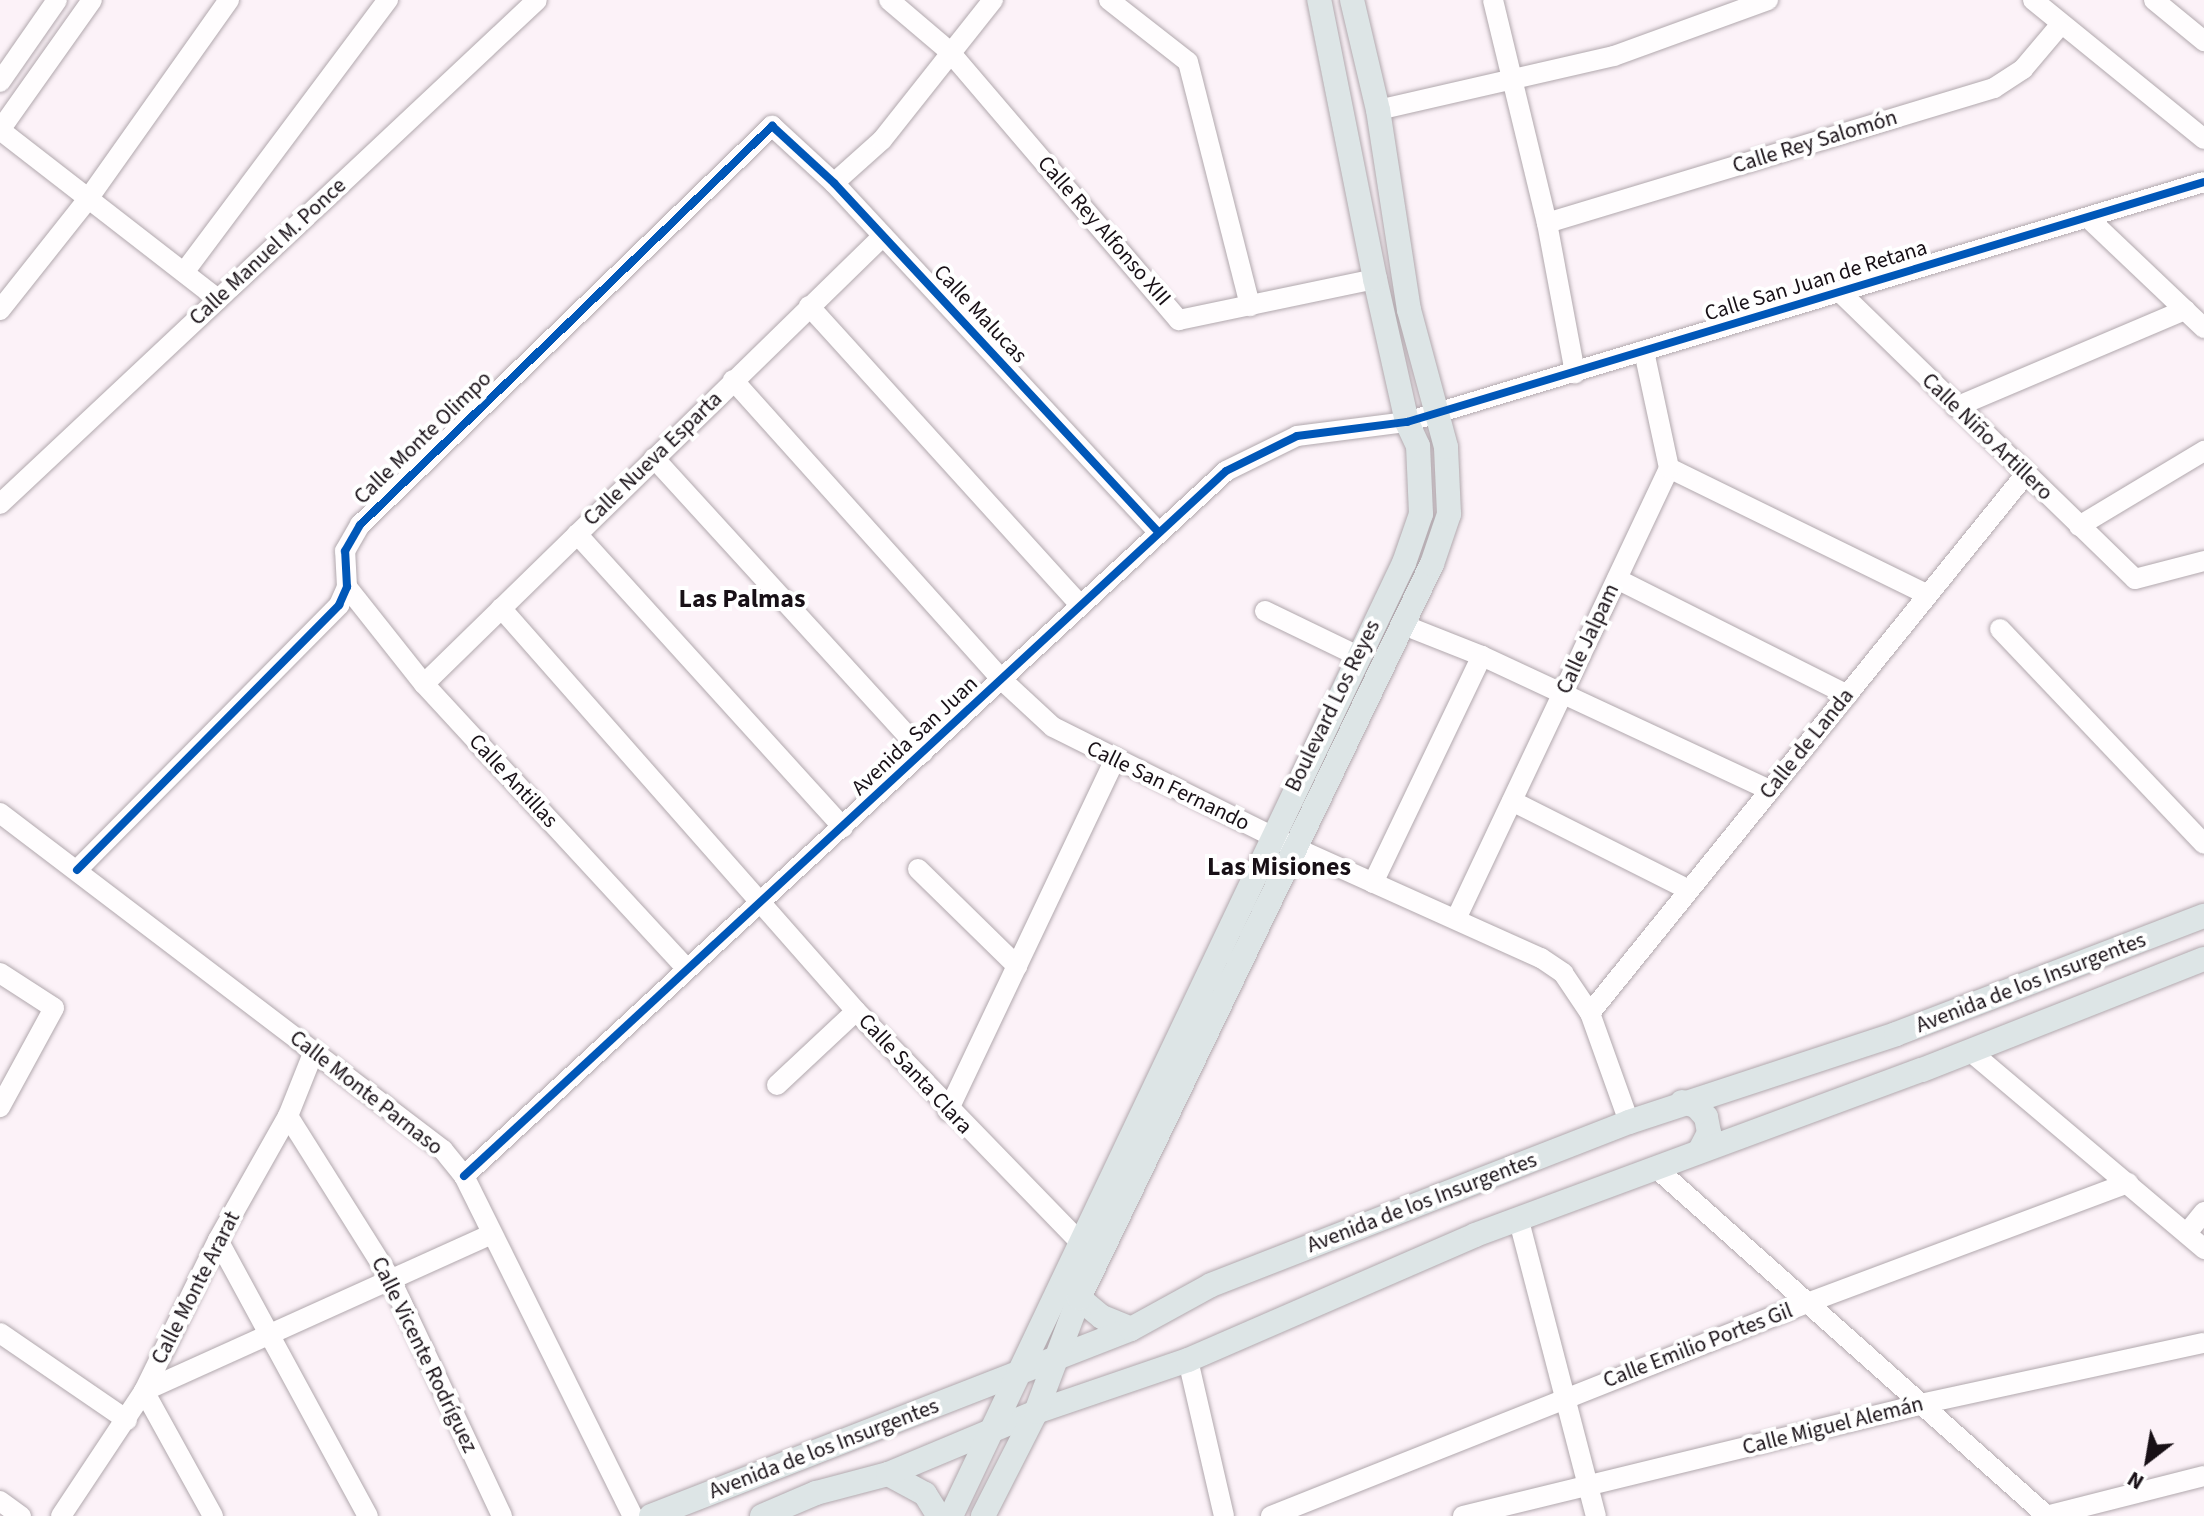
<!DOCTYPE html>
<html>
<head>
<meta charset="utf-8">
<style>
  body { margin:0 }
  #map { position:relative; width:2204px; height:1516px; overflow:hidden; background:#fcf2f8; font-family:"Source Sans 3",sans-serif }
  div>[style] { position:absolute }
  .roads { filter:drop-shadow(0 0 2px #b1a8ad) drop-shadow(0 0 2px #b1a8ad) }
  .minor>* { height:20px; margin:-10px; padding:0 10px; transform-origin:10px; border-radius:10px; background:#fffdfe }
  .major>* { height:24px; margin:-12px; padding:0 12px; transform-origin:12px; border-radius:12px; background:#dde5e6 }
  .cycleway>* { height:8px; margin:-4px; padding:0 4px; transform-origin:4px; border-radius:4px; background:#0057b8 }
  span { translate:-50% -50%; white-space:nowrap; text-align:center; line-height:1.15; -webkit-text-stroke:8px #fff; paint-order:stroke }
  .street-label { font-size:22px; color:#181016 }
  .quarter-label { font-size:26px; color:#181016; font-weight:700 }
  .north { position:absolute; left:2108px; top:1420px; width:80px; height:80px; -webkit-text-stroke:6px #fff; paint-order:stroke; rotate:211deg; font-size:22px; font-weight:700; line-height:32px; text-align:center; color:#181016 }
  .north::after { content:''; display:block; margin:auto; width:28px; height:36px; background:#181016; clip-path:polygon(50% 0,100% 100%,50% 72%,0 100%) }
</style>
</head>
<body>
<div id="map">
  <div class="roads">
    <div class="minor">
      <i style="left:889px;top:0;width:79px;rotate:40.4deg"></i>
      <i style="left:949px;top:51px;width:354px;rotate:49.5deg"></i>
      <i style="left:1179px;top:320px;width:200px;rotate:-11.8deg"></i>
      <i style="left:1109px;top:0;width:100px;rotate:38.1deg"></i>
      <i style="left:1188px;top:62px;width:252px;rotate:75.7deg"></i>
      <i style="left:1493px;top:0;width:229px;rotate:76.4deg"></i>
      <i style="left:1547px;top:223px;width:153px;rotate:79.4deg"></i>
      <i style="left:2033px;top:0;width:220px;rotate:39.1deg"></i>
      <i style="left:2154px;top:0;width:65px;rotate:39.4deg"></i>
      <i style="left:0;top:82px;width:100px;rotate:-55.2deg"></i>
      <i style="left:1378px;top:110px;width:242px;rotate:-12.9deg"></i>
      <i style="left:1614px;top:56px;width:164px;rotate:-20deg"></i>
      <i style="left:0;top:130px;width:276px;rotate:37.8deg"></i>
      <i style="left:0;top:130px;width:159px;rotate:-54.7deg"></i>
      <i style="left:834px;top:183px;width:64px;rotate:-41.9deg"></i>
      <i style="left:882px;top:140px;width:179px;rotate:-51.6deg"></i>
      <i style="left:2088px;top:218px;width:160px;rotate:43.5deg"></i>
      <i style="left:1547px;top:223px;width:467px;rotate:-16.8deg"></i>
      <i style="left:1994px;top:88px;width:35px;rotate:-33deg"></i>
      <i style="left:2023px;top:69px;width:59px;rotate:-49.8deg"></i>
      <i style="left:185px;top:271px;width:339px;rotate:-53.2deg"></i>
      <i style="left:1841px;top:293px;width:410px;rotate:44.2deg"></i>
      <i style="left:2135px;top:579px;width:71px;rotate:-14.6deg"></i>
      <i style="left:809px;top:306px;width:402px;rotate:47.8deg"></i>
      <i style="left:0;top:310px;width:142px;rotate:-51.6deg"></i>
      <i style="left:88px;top:199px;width:244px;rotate:-54.7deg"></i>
      <i style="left:733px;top:380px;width:403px;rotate:48.1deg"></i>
      <i style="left:1002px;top:680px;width:69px;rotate:42.7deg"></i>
      <i style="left:1053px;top:727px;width:271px;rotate:26.5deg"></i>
      <i style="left:1296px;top:848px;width:269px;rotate:24.2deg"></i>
      <i style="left:1541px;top:958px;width:27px;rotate:34deg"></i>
      <i style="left:1563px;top:973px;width:48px;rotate:56deg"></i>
      <i style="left:1590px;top:1013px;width:116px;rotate:70.3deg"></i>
      <i style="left:1956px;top:407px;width:249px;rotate:-23deg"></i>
      <i style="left:654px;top:458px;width:399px;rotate:47.6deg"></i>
      <i style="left:1669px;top:468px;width:288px;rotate:26.1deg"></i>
      <i style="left:0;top:504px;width:736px;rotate:-43.18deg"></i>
      <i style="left:2079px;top:526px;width:146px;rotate:-31deg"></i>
      <i style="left:577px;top:534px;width:396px;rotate:47.8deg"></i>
      <i style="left:1617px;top:579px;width:258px;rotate:26.7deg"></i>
      <i style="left:347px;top:587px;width:124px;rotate:51.6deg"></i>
      <i style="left:424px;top:684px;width:388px;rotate:47.3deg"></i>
      <i style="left:501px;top:608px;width:537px;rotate:48.62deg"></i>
      <i style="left:856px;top:1011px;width:320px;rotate:45.9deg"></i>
      <i style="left:1265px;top:611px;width:101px;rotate:25.8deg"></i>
      <i style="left:1401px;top:624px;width:87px;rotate:21.6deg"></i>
      <i style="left:1482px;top:656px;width:318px;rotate:25deg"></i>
      <i style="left:2000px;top:629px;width:296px;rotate:46.5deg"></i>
      <i style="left:424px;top:684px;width:641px;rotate:-44.31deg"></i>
      <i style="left:1512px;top:801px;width:198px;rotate:26.7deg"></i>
      <i style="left:0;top:813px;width:557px;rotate:37.26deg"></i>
      <i style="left:443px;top:1150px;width:33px;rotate:51deg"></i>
      <i style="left:464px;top:1176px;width:380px;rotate:63.6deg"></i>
      <i style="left:918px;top:869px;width:139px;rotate:44.4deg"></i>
      <i style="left:77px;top:870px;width:373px;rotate:-45.3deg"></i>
      <i style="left:339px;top:605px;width:20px;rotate:-66deg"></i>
      <i style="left:347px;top:587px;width:36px;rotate:-93deg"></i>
      <i style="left:345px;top:551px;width:30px;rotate:-60deg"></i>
      <i style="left:360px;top:525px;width:574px;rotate:-44.08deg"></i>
      <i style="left:772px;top:126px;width:84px;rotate:42.6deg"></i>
      <i style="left:834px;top:183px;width:475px;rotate:47.1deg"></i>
      <i style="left:1373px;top:883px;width:252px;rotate:-64.4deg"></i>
      <i style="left:1456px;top:919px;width:499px;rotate:-64.7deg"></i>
      <i style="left:1669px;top:468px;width:120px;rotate:-102.1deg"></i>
      <i style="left:0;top:973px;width:64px;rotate:32.9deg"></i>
      <i style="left:54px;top:1008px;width:113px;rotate:118.6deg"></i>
      <i style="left:1590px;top:1013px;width:692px;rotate:-51.04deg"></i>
      <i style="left:1970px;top:1051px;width:307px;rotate:40.2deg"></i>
      <i style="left:777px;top:1085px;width:108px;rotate:-43.1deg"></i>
      <i style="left:948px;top:1111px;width:387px;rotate:-64.6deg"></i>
      <i style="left:288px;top:1116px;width:191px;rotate:57.8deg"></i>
      <i style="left:390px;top:1278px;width:263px;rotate:64.8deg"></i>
      <i style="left:1655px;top:1167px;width:525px;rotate:41.68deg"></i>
      <i style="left:464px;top:1176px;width:1038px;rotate:-42.77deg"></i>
      <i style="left:1226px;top:471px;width:79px;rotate:-26.2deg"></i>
      <i style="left:1297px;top:436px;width:111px;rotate:-7.3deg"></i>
      <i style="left:1407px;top:422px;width:832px;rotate:-16.76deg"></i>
      <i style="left:1519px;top:1221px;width:305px;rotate:75.4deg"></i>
      <i style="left:2187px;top:1233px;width:27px;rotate:-51deg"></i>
      <i style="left:218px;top:1240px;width:314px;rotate:61.5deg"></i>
      <i style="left:0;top:1333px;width:154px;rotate:34.4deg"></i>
      <i style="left:1188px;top:1360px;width:160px;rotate:77deg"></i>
      <i style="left:0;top:1501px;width:26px;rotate:36deg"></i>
      <i style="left:61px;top:1516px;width:150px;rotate:-56.4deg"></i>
      <i style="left:144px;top:1391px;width:168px;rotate:-63.9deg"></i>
      <i style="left:218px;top:1240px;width:142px;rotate:-60.6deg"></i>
      <i style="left:288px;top:1116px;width:70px;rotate:-68.2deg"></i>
      <i style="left:213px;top:1516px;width:143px;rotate:-118.9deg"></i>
      <i style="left:144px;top:1391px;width:381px;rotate:-24.3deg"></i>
      <i style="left:1271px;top:1516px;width:577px;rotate:-21.67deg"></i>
      <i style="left:1807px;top:1303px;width:343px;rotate:-20.5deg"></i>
      <i style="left:1463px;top:1516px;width:471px;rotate:-13.7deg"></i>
      <i style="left:1921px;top:1404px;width:289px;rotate:-12.2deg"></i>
      <i style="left:2046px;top:1516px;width:163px;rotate:-14.2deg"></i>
    </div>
    <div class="major">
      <i style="left:1682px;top:1102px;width:15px;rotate:16deg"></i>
      <i style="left:1696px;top:1106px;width:15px;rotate:48deg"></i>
      <i style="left:1706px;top:1117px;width:16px;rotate:79deg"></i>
      <i style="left:1709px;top:1133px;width:17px;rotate:118deg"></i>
      <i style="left:1079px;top:1298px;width:30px;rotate:40deg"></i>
      <i style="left:1102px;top:1317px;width:31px;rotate:22deg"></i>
      <i style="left:888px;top:1474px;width:42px;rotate:28.4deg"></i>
      <i style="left:925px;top:1494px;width:26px;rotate:58deg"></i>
      <i style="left:651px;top:1516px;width:515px;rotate:-21.29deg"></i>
      <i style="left:1131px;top:1329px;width:91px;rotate:-28.8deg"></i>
      <i style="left:1211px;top:1285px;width:449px;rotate:-21.3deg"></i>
      <i style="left:1629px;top:1122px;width:281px;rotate:-18.2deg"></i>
      <i style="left:1896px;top:1034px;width:330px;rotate:-21deg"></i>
      <i style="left:762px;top:1516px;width:59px;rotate:-23.1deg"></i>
      <i style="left:816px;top:1493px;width:74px;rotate:-14.8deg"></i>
      <i style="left:888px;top:1474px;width:160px;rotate:-22.7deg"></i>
      <i style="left:1036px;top:1412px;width:161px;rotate:-18.9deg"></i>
      <i style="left:1188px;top:1360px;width:313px;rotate:-23.5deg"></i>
      <i style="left:1475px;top:1235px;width:476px;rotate:-20.3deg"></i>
      <i style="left:1922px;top:1070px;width:303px;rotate:-21.5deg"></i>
      <i style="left:951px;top:1516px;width:1055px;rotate:-64.58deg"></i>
      <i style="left:1404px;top:563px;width:52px;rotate:-70.9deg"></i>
      <i style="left:1421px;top:514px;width:68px;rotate:-92.5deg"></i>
      <i style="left:1418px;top:446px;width:26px;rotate:-115deg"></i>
      <i style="left:1407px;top:422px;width:147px;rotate:-102.6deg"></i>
      <i style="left:1375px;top:279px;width:285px;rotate:-101.3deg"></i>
      <i style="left:983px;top:1516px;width:117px;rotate:-63deg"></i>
      <i style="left:1036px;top:1412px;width:122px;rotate:-69.3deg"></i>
      <i style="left:1079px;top:1298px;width:814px;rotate:-64.32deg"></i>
      <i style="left:1432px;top:564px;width:53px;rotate:-71.2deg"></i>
      <i style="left:1449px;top:514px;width:67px;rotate:-92.6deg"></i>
      <i style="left:1446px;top:447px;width:142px;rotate:-105.1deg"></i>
      <i style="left:1409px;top:310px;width:202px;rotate:-98.8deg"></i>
      <i style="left:1378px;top:110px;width:113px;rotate:-103.3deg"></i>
    </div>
  </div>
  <div class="cycleway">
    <i style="left:77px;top:870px;width:373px;rotate:-45.3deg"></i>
    <i style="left:339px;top:605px;width:20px;rotate:-66deg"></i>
    <i style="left:347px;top:587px;width:36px;rotate:-93deg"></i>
    <i style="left:345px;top:551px;width:30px;rotate:-60deg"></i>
    <i style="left:360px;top:525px;width:574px;rotate:-44.08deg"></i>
    <i style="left:772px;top:126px;width:84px;rotate:42.6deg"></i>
    <i style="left:834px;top:183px;width:475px;rotate:47.1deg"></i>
    <i style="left:464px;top:1176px;width:1038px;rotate:-42.77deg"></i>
    <i style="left:1226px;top:471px;width:79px;rotate:-26.2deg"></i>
    <i style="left:1297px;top:436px;width:111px;rotate:-7.3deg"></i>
    <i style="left:1407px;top:422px;width:832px;rotate:-16.76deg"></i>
  </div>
  <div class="street-label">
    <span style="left:1815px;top:142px;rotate:-17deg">Calle Rey Salomón</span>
    <span style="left:1104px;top:231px;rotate:49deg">Calle Rey Alfonso XIII</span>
    <span style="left:268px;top:252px;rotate:-43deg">Calle Manuel M. Ponce</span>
    <span style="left:1816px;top:281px;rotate:-17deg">Calle San Juan de Retana</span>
    <span style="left:980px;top:314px;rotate:47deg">Calle Malucas</span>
    <span style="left:1987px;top:437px;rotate:44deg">Calle Niño Artillero</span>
    <span style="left:423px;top:438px;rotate:-44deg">Calle Monte Olimpo</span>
    <span style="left:653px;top:459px;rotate:-44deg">Calle Nueva Esparta</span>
    <span style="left:1588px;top:639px;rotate:-65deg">Calle Jalpam</span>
    <span style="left:1333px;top:706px;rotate:-64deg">Boulevard Los Reyes</span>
    <span style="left:915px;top:736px;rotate:-43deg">Avenida San Juan</span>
    <span style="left:1807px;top:744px;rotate:-51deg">Calle de Landa</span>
    <span style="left:513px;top:781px;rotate:47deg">Calle Antillas</span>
    <span style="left:1168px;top:786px;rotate:26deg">Calle San Fernando</span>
    <span style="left:2031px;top:983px;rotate:-21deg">Avenida de los Insurgentes</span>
    <span style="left:915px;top:1074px;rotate:47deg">Calle Santa Clara</span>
    <span style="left:366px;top:1093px;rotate:38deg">Calle Monte Parnaso</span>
    <span style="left:1422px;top:1203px;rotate:-21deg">Avenida de los Insurgentes</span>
    <span style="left:196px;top:1288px;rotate:-63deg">Calle Monte Ararat</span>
    <span style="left:1698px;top:1346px;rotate:-21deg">Calle Emilio Portes Gil</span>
    <span style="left:424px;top:1355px;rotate:64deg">Calle Vicente Rodríguez</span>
    <span style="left:1833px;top:1426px;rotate:-14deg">Calle Miguel Alemán</span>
    <span style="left:824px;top:1449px;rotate:-21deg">Avenida de los Insurgentes</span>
  </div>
  <div class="quarter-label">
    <span style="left:742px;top:599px">Las Palmas</span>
    <span style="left:1279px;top:867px">Las Misiones</span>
  </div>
  <div class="north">N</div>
</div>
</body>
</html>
